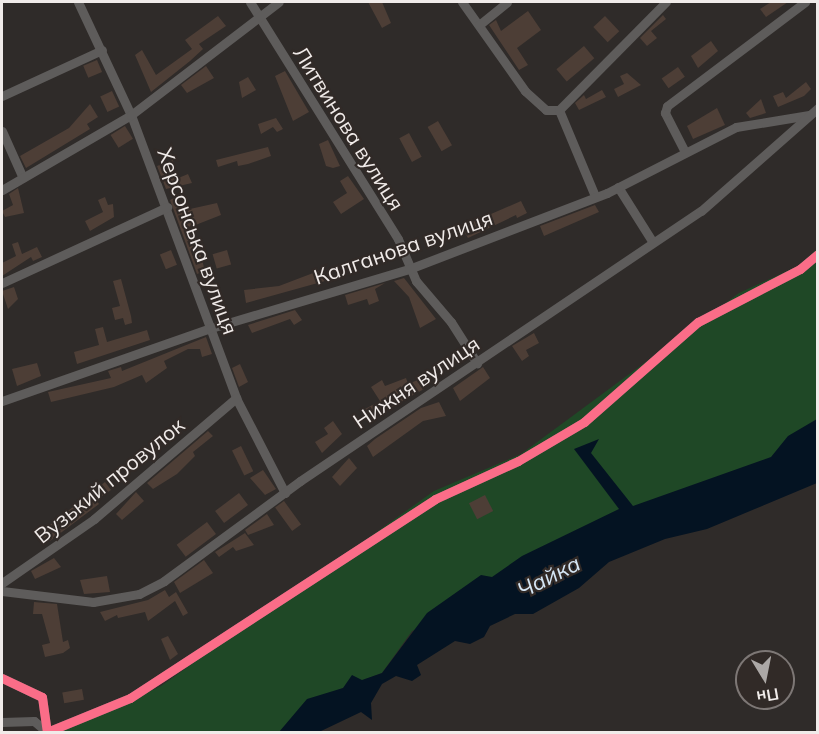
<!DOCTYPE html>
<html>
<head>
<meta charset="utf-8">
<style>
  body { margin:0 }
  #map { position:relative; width:819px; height:734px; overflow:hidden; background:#2f2b29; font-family:Mulish,sans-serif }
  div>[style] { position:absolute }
  .green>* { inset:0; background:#1f4826 }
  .water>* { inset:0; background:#041322 }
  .building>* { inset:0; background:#4d3e36; transform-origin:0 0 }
  .minor>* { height:9px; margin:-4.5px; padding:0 4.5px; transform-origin:4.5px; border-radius:4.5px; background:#5e5c5b }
  .bus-1>* { height:9px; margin:-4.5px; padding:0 4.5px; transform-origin:4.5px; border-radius:4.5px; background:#fb6d88 }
  span { translate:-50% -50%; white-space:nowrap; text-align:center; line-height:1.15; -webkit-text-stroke:4.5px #312a27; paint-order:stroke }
  .street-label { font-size:21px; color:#f0ebe9 }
  .water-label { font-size:22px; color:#d5e6f5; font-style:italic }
  .frame { position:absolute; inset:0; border:3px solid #f0ebe9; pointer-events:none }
  .north { position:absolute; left:735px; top:650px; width:60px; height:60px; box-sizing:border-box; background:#312a27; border:2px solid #7d7775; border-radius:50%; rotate:170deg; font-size:16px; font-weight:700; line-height:24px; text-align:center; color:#f0ebe9 }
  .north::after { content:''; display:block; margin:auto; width:21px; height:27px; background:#aca8a6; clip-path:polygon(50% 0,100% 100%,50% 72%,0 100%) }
</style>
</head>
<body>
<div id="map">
  <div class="green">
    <i style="clip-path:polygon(817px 249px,817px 462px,412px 631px,382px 673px,320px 697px,306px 732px,60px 732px,161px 686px,434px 491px,521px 454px,739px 293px,798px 266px)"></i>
  </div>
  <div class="water">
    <i style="clip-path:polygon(817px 419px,817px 483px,707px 529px,665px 539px,609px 562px,579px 588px,533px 614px,515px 614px,490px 626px,484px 637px,470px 644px,455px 641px,417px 665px,421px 675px,412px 681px,396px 676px,382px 684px,371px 703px,372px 720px,361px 712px,319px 732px,279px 732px,307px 699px,343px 688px,352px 675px,362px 680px,382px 673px,427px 613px,481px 575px,492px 577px,522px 556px,619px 509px,574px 449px,599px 439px,591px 453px,633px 506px,771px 457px,788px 436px)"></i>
  </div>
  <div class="building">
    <i style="clip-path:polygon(368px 2px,382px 2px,391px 23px,382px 28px)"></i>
    <i style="clip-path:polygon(771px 2px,788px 2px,766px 17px,760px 9px)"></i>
    <i style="clip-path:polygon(528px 11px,541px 30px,517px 48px,528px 65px,519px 70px,489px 25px,496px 20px,501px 31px)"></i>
    <i style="clip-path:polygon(663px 15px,666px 19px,651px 31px,657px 38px,647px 46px,640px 38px)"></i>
    <i style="clip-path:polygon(218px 16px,226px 26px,199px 44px,203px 49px,190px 61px,151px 92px,135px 55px,142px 50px,156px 75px,192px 49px,185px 40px)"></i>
    <i style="left:605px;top:16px;width:21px;height:16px;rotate:47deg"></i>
    <i style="clip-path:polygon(711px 41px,718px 51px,698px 68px,691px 56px)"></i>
    <i style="left:584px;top:46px;width:16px;height:36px;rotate:50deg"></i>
    <i style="left:97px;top:60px;width:13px;height:15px;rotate:67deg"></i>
    <i style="clip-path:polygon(206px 66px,214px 78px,187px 93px,181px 85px)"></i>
    <i style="left:678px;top:67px;width:12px;height:20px;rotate:55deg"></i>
    <i style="clip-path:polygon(285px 71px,309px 112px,293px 121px,275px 76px)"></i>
    <i style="clip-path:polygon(627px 73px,641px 85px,618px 97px,614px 89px,624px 84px,620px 76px)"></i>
    <i style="clip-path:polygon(248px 77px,256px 90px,242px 98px,239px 82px)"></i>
    <i style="clip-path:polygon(806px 82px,811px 89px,804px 96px,778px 107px,773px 96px,783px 92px,786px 98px)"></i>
    <i style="clip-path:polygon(602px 90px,606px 97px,579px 110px,575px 103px,584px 95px,586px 99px)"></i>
    <i style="left:112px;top:91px;width:17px;height:13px;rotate:65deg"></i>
    <i style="clip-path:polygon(761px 99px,766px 113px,750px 118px,746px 113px)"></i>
    <i style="clip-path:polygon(90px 104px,98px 117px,87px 124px,90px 129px,26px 168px,20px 156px,69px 128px)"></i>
    <i style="clip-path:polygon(717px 108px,725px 125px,693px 139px,687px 126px)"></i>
    <i style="clip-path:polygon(276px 118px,283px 129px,277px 132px,273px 127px,261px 134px,258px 124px)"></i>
    <i style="left:438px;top:121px;width:28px;height:12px;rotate:60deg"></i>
    <i style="left:125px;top:126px;width:15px;height:17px;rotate:58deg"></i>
    <i style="left:409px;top:133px;width:27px;height:11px;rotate:62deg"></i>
    <i style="clip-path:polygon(328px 140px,340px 166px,333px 168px,326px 166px,319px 144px)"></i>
    <i style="clip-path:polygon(268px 147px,271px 156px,248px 164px,238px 166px,237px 161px,218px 167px,216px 160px)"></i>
    <i style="clip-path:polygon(173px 160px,176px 179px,188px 174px,192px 183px,166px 189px,157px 166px)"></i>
    <i style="clip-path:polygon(348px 176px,364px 199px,341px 214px,333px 202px,347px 193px,340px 181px)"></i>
    <i style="clip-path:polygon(18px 188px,24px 213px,5px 217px,2px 211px,13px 205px,9px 194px)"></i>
    <i style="clip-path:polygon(105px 197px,108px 205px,113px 204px,114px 217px,90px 231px,85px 221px,103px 212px,98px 200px)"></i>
    <i style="clip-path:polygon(176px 197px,181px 211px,217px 203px,221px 215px,193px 226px,205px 271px,197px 274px,170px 200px)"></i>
    <i style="clip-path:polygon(521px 201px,527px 213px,517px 218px,516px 215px,468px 238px,461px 227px)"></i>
    <i style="clip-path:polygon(595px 205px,599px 212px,544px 236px,540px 226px)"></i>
    <i style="clip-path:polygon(18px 242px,22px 254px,37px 247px,42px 257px,33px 261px,31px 257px,2px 276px,2px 263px,16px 256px,12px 244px)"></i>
    <i style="left:171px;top:250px;width:16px;height:12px;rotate:68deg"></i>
    <i style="left:227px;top:250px;width:15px;height:15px;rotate:74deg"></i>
    <i style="clip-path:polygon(321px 270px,325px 281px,246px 303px,244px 290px,279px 286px)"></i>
    <i style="clip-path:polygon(404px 278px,436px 319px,420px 328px,409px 297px,394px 281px)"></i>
    <i style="clip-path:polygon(121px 279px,131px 316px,132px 323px,125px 325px,123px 318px,115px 320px,112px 308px,120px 306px,113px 281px)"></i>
    <i style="clip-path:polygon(385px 283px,375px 289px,379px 301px,369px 305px,367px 299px,348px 305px,345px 295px)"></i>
    <i style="clip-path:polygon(14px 287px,18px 299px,8px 309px,2px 291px)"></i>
    <i style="clip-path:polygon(295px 310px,302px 320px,294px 325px,290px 319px,252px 333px,248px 325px)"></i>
    <i style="clip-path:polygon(103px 327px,107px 342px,147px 330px,150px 340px,77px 364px,74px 352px,99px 345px,95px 329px)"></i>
    <i style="clip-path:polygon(534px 333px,539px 343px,526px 350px,529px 356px,522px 361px,512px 346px)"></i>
    <i style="clip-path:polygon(206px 337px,212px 354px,202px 357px,200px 349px,188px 349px,164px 361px,167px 368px,146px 383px,142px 375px,114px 387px,51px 402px,48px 392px,111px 378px,108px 371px,121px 367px,122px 371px)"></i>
    <i style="clip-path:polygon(37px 363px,41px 376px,17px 386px,12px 369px)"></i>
    <i style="clip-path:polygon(240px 364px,248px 382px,239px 387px,232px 368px)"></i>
    <i style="clip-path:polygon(483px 367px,490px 378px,460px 401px,453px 388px)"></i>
    <i style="clip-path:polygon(406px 378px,408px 384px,420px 379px,424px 389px,371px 419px,365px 409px,380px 401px,371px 387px,382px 380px,385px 386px)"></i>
    <i style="clip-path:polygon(439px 402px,446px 416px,423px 421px,373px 457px,367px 446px,375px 439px,421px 408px)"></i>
    <i style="clip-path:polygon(333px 421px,342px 434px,322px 453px,315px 442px,328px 434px,324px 428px)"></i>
    <i style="clip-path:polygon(208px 431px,213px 436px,193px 452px,195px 456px,177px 474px,153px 489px,147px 483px)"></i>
    <i style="left:241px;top:446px;width:28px;height:10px;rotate:64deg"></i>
    <i style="clip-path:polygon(349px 458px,357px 468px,340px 486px,332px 477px)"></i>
    <i style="clip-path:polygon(263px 470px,276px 489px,265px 495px,250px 478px)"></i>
    <i style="clip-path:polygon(105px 482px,111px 490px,96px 500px,99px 504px,50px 541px,47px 537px,41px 541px,37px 535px)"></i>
    <i style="clip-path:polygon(136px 492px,144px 501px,122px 520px,116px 514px)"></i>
    <i style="left:239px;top:493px;width:15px;height:30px;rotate:53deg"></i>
    <i style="left:485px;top:495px;width:18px;height:18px;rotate:63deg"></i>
    <i style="left:284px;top:501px;width:29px;height:11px;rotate:54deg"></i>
    <i style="clip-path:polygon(267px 514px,274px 525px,248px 535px,245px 530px)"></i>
    <i style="left:207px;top:522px;width:15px;height:38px;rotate:53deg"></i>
    <i style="clip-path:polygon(245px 533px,254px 545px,236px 551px,233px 547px,219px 557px,215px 552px)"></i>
    <i style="clip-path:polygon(54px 558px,61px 567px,35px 579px,31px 571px)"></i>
    <i style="clip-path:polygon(204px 560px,213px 573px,180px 593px,174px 582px)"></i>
    <i style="clip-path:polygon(107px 576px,110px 592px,84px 594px,80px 580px)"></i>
    <i style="clip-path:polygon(165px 590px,169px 597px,176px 592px,188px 613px,183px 616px,175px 601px,148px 621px,145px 612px,118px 618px,117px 615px,105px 621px,100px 612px,148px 600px)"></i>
    <i style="clip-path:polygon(34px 602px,57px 604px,63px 642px,68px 640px,70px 648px,63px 653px,45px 657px,42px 645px,50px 643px,42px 614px,33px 614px)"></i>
    <i style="clip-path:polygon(168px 636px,178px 654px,170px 660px,161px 639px)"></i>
    <i style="left:82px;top:689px;width:11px;height:20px;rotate:80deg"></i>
  </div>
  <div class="minor">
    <i style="left:78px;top:2px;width:125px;rotate:64.9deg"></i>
    <i style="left:131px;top:115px;width:302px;rotate:69.6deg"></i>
    <i style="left:236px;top:398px;width:107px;rotate:62.7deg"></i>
    <i style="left:250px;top:2px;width:279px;rotate:58deg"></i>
    <i style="left:398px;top:239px;width:46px;rotate:66.8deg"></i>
    <i style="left:416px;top:281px;width:54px;rotate:49.5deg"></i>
    <i style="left:451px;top:322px;width:49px;rotate:57.6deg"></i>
    <i style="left:462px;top:2px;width:109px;rotate:54.7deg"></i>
    <i style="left:525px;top:91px;width:28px;rotate:42deg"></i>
    <i style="left:546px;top:110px;width:13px"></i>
    <i style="left:559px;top:110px;width:93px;rotate:67.3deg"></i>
    <i style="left:479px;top:25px;width:36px;rotate:-39deg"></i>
    <i style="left:2px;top:96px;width:110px;rotate:-24.7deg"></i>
    <i style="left:559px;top:110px;width:152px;rotate:-45.3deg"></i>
    <i style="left:2px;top:131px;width:51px;rotate:65.9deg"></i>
    <i style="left:684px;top:150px;width:42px;rotate:-117.2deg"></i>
    <i style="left:665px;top:113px;width:7px;rotate:-74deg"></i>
    <i style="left:667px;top:106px;width:173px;rotate:-37deg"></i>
    <i style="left:618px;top:187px;width:64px;rotate:57.8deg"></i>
    <i style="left:2px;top:190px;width:149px;rotate:-30.2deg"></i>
    <i style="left:131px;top:115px;width:186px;rotate:-37.4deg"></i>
    <i style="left:2px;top:283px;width:182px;rotate:-24.7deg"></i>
    <i style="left:2px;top:401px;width:221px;rotate:-19.3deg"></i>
    <i style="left:211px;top:328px;width:207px;rotate:-16.6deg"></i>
    <i style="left:409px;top:269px;width:212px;rotate:-21deg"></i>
    <i style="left:607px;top:193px;width:145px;rotate:-27.1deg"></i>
    <i style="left:736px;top:127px;width:74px;rotate:-9.3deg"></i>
    <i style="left:2px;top:583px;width:112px;rotate:-34.8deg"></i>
    <i style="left:94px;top:519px;width:187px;rotate:-40.4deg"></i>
    <i style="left:2px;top:591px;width:92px;rotate:6.9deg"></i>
    <i style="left:93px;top:602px;width:47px;rotate:-9.9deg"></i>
    <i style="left:139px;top:594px;width:28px;rotate:-27deg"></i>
    <i style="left:164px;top:581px;width:169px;rotate:-36.3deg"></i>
    <i style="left:300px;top:481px;width:483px;rotate:-34deg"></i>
    <i style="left:701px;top:211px;width:156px;rotate:-41.4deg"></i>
    <i style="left:2px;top:678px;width:44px;rotate:25.4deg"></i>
    <i style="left:42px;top:697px;width:35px;rotate:82deg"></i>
    <i style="left:47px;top:732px;width:90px;rotate:-22.3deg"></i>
    <i style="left:130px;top:698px;width:364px;rotate:-33.1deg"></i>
    <i style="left:435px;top:499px;width:91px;rotate:-24.6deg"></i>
    <i style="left:518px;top:461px;width:77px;rotate:-30.6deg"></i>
    <i style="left:584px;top:422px;width:152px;rotate:-41.3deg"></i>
    <i style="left:698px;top:322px;width:115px;rotate:-27.5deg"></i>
    <i style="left:800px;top:269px;width:23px;rotate:-40deg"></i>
    <i style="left:2px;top:722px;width:32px;rotate:-2deg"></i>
    <i style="left:34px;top:721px;width:16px;rotate:40deg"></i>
  </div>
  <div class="bus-1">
    <i style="left:2px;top:678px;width:44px;rotate:25.4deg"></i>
    <i style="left:42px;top:697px;width:35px;rotate:82deg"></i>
    <i style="left:47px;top:732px;width:90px;rotate:-22.3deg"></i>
    <i style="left:130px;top:698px;width:364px;rotate:-33.1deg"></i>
    <i style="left:435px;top:499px;width:91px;rotate:-24.6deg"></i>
    <i style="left:518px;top:461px;width:77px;rotate:-30.6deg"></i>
    <i style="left:584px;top:422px;width:152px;rotate:-41.3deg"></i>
    <i style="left:698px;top:322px;width:115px;rotate:-27.5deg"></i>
    <i style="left:800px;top:269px;width:23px;rotate:-40deg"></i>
  </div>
  <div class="street-label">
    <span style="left:349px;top:128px;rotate:58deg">Литвинова вулиця</span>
    <span style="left:198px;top:241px;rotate:70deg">Херсонська вулиця</span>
    <span style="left:403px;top:247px;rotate:-19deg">Калганова вулиця</span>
    <span style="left:416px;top:382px;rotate:-34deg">Нижня вулиця</span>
    <span style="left:109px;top:480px;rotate:-39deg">Вузький провулок</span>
  </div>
  <div class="water-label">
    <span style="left:549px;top:577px;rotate:-27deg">Чайка</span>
  </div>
  <div class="frame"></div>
  <div class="north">Пн</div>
</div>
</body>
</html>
